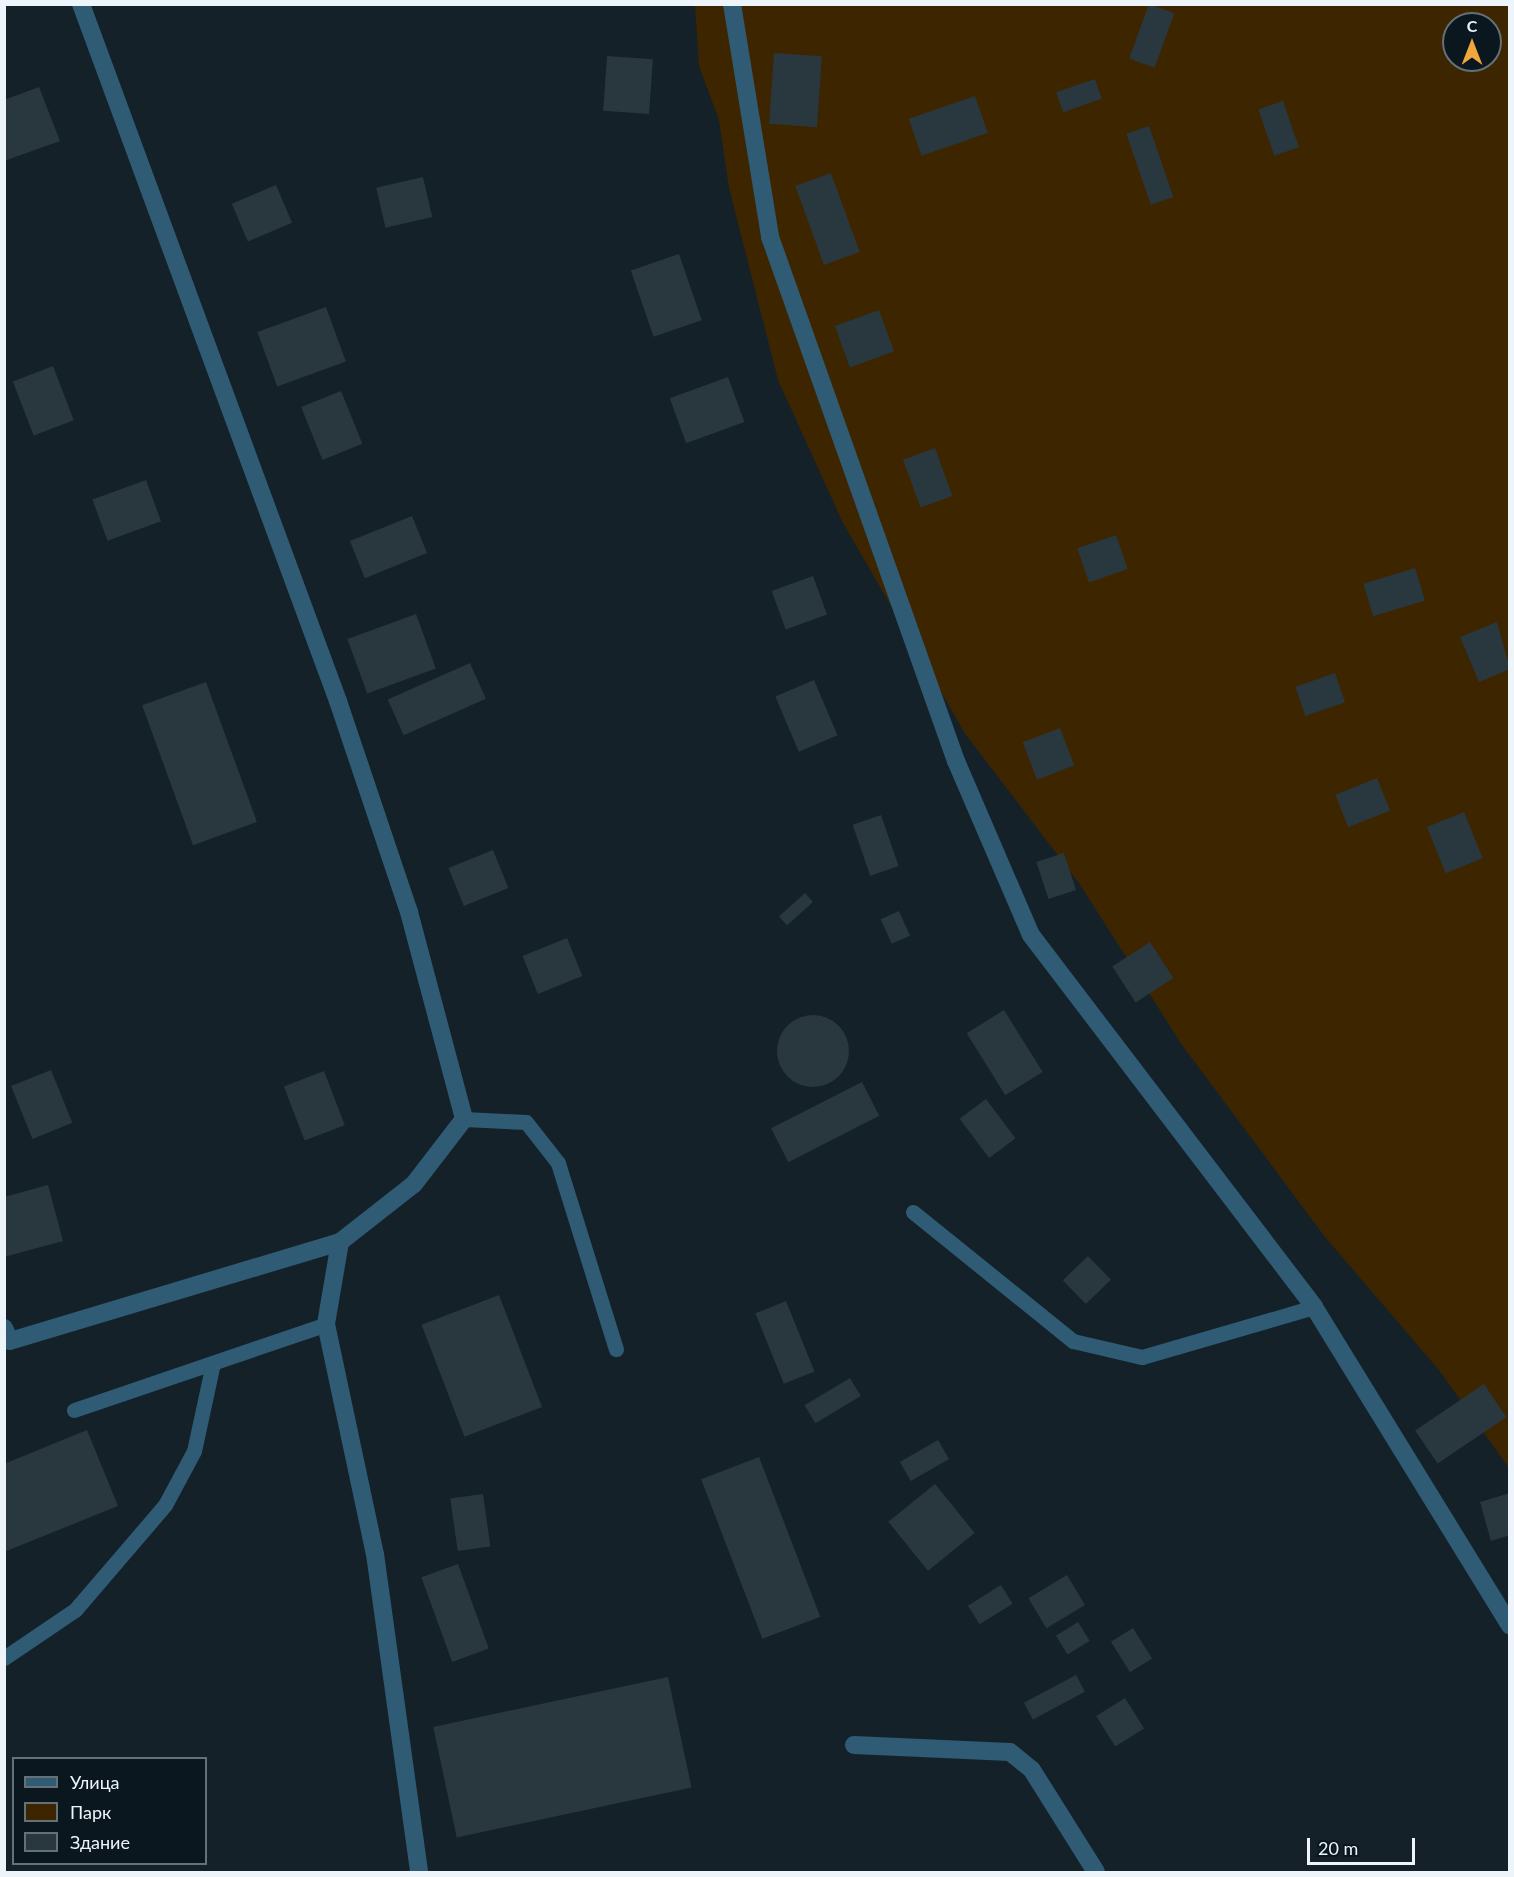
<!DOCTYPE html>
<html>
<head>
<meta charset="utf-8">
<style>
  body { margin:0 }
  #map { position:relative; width:1514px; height:1877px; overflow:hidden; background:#142129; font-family:Lato,sans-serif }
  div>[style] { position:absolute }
  .green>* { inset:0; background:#3d2500 }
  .building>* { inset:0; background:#29373f; transform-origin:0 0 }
  .round { border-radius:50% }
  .service>* { height:15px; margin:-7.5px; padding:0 7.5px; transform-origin:7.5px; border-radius:7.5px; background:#2f5b75 }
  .minor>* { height:18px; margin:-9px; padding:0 9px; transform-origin:9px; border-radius:9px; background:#2f5b75 }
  span { translate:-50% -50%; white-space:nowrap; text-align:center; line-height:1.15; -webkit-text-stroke:4.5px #0b171f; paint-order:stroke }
  .frame { position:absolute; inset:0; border:6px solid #edf5fb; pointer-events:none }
  .legend { position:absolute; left:12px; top:1757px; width:195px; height:108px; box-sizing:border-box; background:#0b171f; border:2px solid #657077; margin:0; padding:8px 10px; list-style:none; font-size:18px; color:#edf5fb }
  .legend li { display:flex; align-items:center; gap:12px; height:30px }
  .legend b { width:30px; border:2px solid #657077 }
  .north { position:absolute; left:1442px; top:12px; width:60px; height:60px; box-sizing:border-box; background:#0b171f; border:2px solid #657077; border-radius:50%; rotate:0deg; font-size:16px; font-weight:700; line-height:24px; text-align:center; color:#edf5fb }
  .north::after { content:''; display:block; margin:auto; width:21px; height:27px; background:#efa73d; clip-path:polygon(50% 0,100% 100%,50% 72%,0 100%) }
  .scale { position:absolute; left:1307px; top:1838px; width:108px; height:27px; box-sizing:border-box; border:3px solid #edf5fb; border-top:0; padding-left:8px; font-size:18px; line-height:21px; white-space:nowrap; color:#edf5fb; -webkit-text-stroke:4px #0b171f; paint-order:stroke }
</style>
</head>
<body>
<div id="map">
  <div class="green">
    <i style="clip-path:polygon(evenodd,695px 5px,1509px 5px,1509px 1468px,1439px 1370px,1325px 1237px,1182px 1045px,1079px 883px,966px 735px,843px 523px,778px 380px,729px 188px,719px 120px,699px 66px,695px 5px,1454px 24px,1490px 24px,1490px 60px,1454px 60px,1454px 24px)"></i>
  </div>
  <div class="building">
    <i style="left:1149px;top:4px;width:27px;height:58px;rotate:20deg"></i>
    <i style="left:774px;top:53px;width:48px;height:71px;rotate:4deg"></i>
    <i style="left:607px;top:56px;width:46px;height:55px;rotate:4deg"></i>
    <i style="left:1095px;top:79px;width:21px;height:41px;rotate:71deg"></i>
    <i style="clip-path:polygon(39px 87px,60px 141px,4px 161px,4px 100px)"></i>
    <i style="left:975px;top:96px;width:39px;height:70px;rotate:71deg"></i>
    <i style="left:1283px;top:101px;width:49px;height:26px;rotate:71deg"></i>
    <i style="left:1149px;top:126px;width:75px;height:24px;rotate:71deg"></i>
    <i style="left:831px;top:173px;width:84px;height:38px;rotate:70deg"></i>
    <i style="left:423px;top:177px;width:41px;height:48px;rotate:77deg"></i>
    <i style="left:276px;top:185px;width:41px;height:48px;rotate:67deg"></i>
    <i style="left:679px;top:254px;width:70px;height:51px;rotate:71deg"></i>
    <i style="left:326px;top:307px;width:58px;height:73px;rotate:70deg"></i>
    <i style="left:879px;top:310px;width:44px;height:47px;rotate:70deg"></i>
    <i style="left:53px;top:366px;width:58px;height:43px;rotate:69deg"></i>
    <i style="left:728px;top:377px;width:48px;height:62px;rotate:70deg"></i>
    <i style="left:341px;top:391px;width:57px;height:43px;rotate:68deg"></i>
    <i style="left:935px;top:448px;width:51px;height:34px;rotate:70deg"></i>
    <i style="left:146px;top:480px;width:44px;height:57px;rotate:70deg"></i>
    <i style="left:412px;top:516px;width:40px;height:67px;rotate:68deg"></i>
    <i style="left:1116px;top:535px;width:36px;height:41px;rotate:71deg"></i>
    <i style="left:1415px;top:568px;width:34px;height:54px;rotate:73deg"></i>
    <i style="left:813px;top:576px;width:41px;height:44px;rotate:70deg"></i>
    <i style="left:416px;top:614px;width:58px;height:73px;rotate:70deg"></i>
    <i style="clip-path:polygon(1497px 622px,1510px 669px,1479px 682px,1460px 637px)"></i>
    <i style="left:470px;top:663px;width:39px;height:90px;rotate:66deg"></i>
    <i style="left:1335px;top:673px;width:31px;height:42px;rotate:71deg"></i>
    <i style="left:814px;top:680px;width:60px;height:42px;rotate:67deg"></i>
    <i style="left:206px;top:682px;width:149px;height:68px;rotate:70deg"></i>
    <i style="left:1060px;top:728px;width:40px;height:40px;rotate:69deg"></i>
    <i style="left:1377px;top:778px;width:35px;height:45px;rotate:68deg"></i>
    <i style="left:1464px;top:812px;width:50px;height:40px;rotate:68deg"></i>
    <i style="left:881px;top:815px;width:54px;height:30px;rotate:71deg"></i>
    <i style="left:493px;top:850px;width:41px;height:48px;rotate:68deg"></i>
    <i style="left:1064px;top:853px;width:39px;height:29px;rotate:72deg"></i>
    <i style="left:805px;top:893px;width:12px;height:35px;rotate:48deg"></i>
    <i style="left:899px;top:911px;width:27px;height:20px;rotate:66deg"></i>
    <i style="left:567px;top:938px;width:41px;height:48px;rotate:68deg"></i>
    <i style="left:1150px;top:942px;width:43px;height:45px;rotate:57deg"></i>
    <i style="left:1004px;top:1010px;width:73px;height:44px;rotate:58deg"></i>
    <i class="round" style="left:777px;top:1015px;width:72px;height:72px"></i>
    <i style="left:51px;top:1070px;width:57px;height:43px;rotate:68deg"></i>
    <i style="left:324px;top:1071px;width:58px;height:43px;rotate:69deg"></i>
    <i style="left:862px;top:1082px;width:38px;height:102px;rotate:63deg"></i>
    <i style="left:986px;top:1099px;width:49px;height:33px;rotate:53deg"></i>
    <i style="clip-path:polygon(48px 1185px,63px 1241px,4px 1257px,4px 1197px)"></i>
    <i style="left:1088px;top:1256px;width:33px;height:35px;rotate:46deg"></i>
    <i style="left:499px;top:1295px;width:120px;height:83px;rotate:69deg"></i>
    <i style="left:786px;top:1301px;width:76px;height:33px;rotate:68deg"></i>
    <i style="left:850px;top:1378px;width:21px;height:53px;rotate:59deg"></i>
    <i style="left:1484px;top:1384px;width:40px;height:83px;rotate:56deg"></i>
    <i style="clip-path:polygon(87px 1430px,118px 1506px,4px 1552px,4px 1464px)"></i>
    <i style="left:938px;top:1440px;width:22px;height:44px;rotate:60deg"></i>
    <i style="left:759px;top:1457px;width:171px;height:62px;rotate:69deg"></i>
    <i style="left:935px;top:1484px;width:63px;height:60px;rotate:51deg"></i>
    <i style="clip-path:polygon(1510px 1493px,1510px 1535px,1491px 1541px,1480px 1502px)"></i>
    <i style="left:483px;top:1494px;width:53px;height:33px;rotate:82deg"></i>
    <i style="left:458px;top:1564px;width:90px;height:39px;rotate:70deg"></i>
    <i style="left:1067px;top:1575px;width:35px;height:45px;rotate:59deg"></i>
    <i style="left:1001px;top:1585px;width:22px;height:39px;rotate:58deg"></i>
    <i style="left:1078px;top:1622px;width:22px;height:26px;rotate:58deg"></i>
    <i style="left:1133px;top:1628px;width:36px;height:26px;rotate:58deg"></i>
    <i style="left:1076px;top:1675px;width:19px;height:59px;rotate:62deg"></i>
    <i style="left:668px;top:1677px;width:113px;height:240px;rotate:78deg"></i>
    <i style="left:1125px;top:1698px;width:36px;height:34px;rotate:58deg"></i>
  </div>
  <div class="service">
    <i style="left:464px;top:1119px;width:62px;rotate:2.8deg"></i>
    <i style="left:526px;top:1122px;width:52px;rotate:52deg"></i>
    <i style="left:558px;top:1163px;width:195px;rotate:72.7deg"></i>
    <i style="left:913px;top:1212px;width:206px;rotate:38.9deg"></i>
    <i style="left:1073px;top:1341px;width:71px;rotate:13.1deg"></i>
    <i style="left:1142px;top:1357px;width:179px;rotate:-16.2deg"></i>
    <i style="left:74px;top:1410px;width:266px;rotate:-18.8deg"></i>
    <i style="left:4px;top:1658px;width:86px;rotate:-34.1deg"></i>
    <i style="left:75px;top:1610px;width:138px;rotate:-49.4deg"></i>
    <i style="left:165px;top:1505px;width:61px;rotate:-61.8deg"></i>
    <i style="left:194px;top:1451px;width:90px;rotate:-77.8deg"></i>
  </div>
  <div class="minor">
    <i style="left:81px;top:4px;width:743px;rotate:69.76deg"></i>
    <i style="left:338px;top:701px;width:223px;rotate:71.4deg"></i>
    <i style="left:409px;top:912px;width:214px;rotate:75.1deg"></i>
    <i style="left:464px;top:1119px;width:82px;rotate:127.6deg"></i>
    <i style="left:414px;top:1184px;width:94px;rotate:141.9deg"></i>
    <i style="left:340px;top:1242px;width:83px;rotate:99.7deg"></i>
    <i style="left:326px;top:1324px;width:235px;rotate:78deg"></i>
    <i style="left:375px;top:1554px;width:321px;rotate:82.1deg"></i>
    <i style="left:732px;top:4px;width:236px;rotate:80.7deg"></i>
    <i style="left:770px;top:237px;width:556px;rotate:70.46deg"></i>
    <i style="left:956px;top:761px;width:189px;rotate:66.7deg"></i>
    <i style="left:1031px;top:935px;width:467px;rotate:52.7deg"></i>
    <i style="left:1314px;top:1307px;width:374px;rotate:58.4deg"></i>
    <i style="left:4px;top:1328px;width:14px;rotate:65deg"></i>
    <i style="left:10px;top:1341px;width:345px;rotate:-16.7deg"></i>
    <i style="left:854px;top:1745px;width:156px;rotate:2.6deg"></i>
    <i style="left:1010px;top:1752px;width:28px;rotate:39deg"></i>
    <i style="left:1032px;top:1770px;width:120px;rotate:57.9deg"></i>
  </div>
  <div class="frame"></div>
  <ul class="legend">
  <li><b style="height:8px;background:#2f5b75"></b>Улица</li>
  <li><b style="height:16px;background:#3d2500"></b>Парк</li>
  <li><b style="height:16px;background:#29373f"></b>Здание</li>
  </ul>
  <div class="north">С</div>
  <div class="scale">20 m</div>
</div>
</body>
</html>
